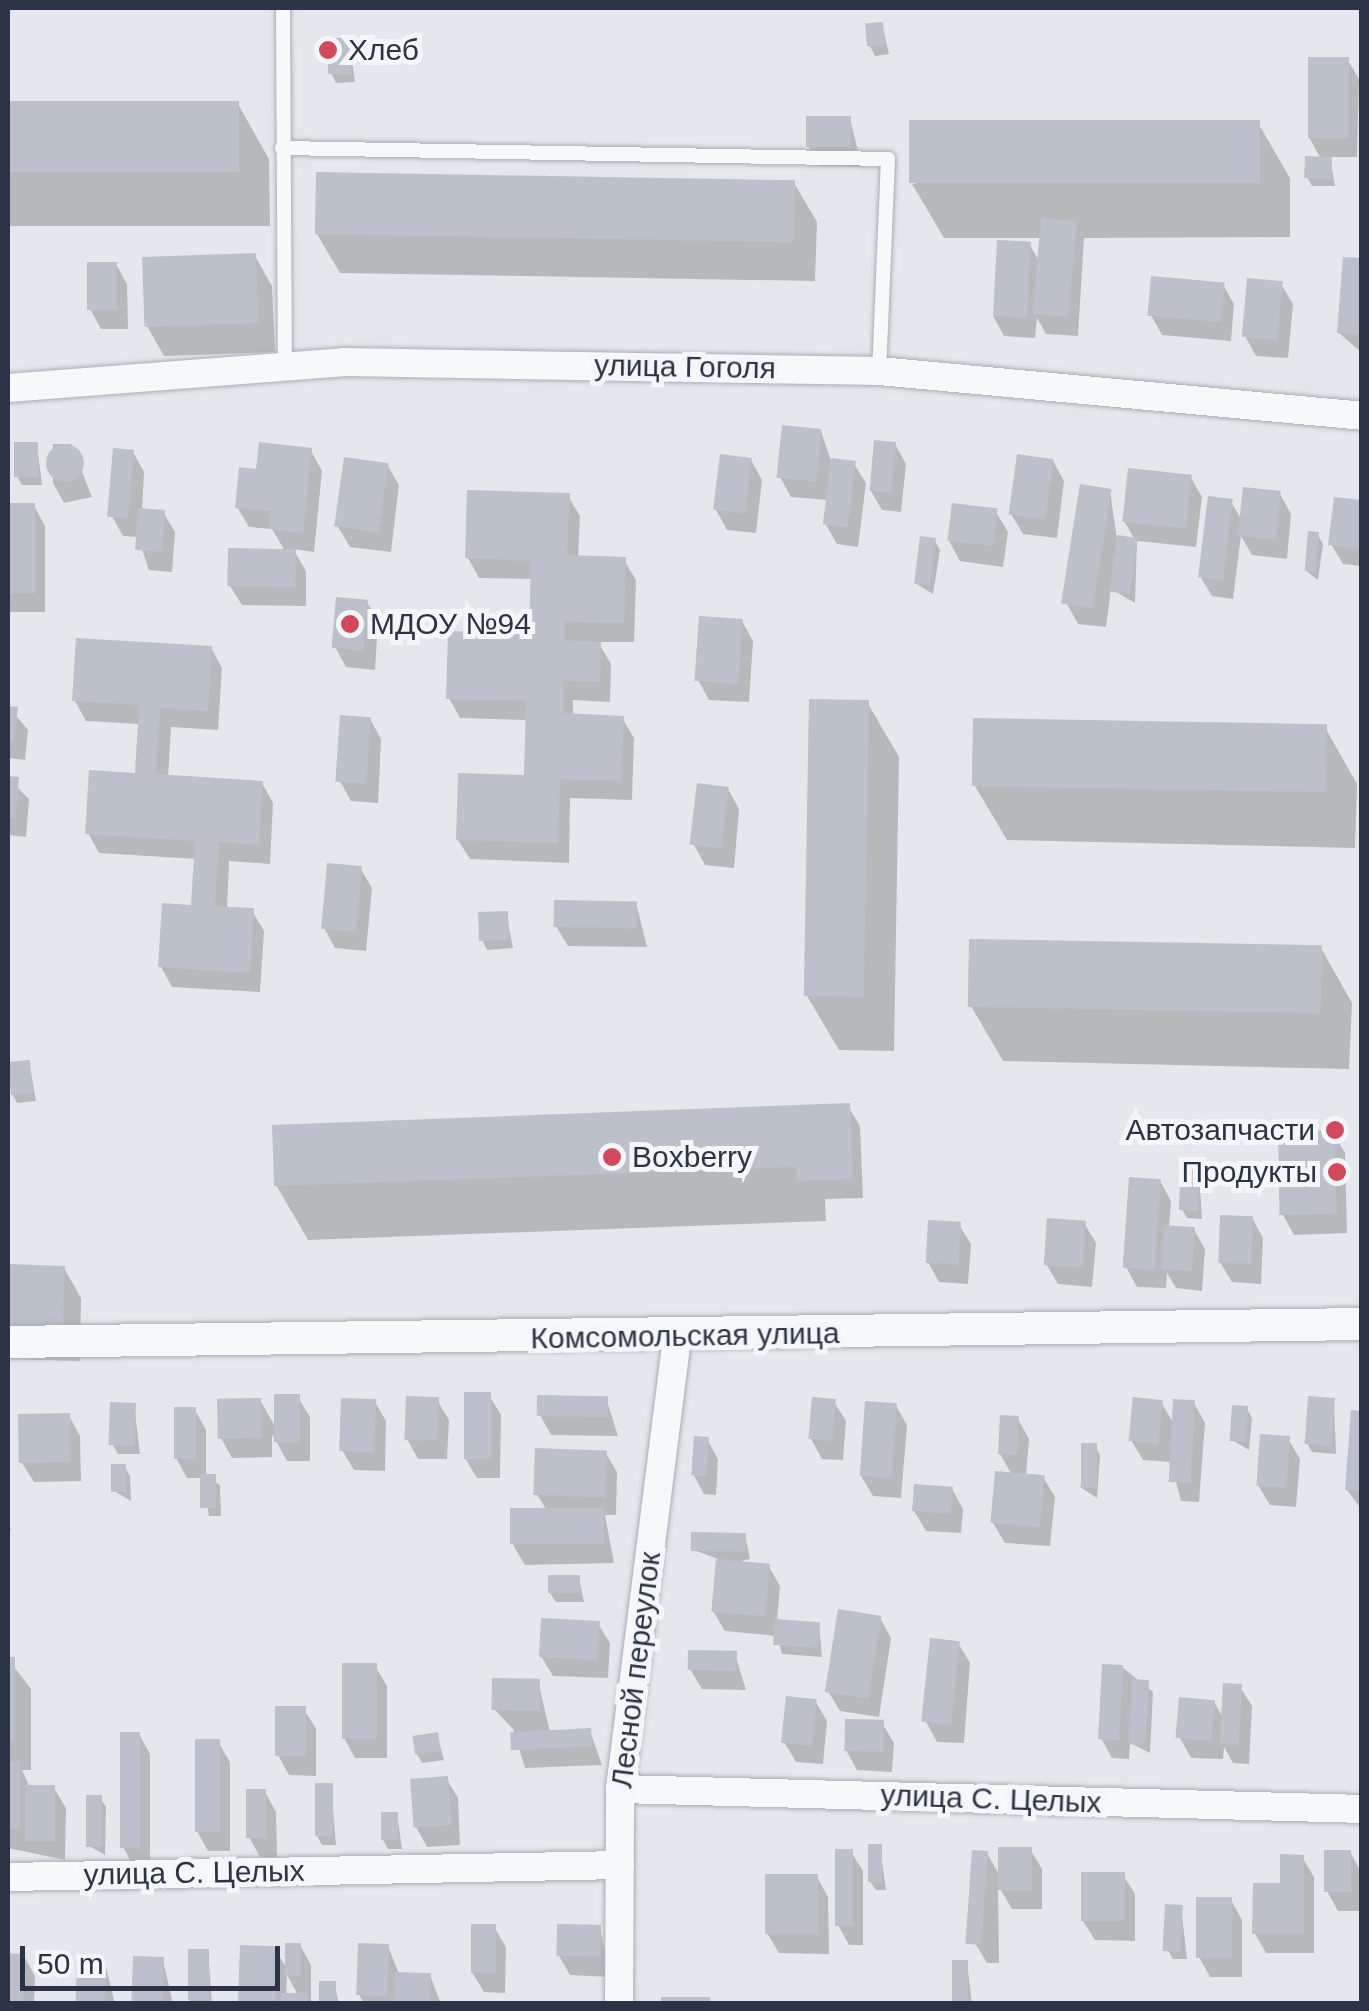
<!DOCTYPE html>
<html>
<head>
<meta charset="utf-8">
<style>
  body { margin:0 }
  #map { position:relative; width:1369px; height:2011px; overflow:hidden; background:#e4e7ec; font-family:Arial,sans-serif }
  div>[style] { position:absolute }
  .shadow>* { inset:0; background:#0003; transform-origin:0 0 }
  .building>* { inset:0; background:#bbc0ca; transform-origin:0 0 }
  .round { border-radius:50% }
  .roads { filter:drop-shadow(0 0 2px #a9aeb7) drop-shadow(0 0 2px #a9aeb7) }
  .service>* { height:14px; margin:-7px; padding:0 7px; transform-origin:7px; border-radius:7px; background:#f7f8fa }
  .minor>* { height:28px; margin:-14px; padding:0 14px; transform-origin:14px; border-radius:14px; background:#f7f8fa }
  .tertiary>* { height:32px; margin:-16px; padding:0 16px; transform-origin:16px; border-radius:16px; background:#f7f8fa }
  .dots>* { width:28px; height:28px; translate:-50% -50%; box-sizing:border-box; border:5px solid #f4f6f9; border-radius:50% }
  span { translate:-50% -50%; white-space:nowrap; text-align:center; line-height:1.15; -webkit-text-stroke:10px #f4f6f9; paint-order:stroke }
  .poi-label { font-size:30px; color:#2b3445 }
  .left { translate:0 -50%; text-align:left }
  .right { translate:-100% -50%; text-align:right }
  .street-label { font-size:30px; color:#2b3445 }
  .frame { position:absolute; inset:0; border:10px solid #2b3445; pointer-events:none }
  .scale { position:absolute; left:20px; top:1946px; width:260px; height:45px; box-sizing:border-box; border:5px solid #2b3445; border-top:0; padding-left:12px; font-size:30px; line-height:35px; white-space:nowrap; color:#2b3445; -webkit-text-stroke:8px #f4f6f9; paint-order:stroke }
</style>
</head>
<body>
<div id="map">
  <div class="shadow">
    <i style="clip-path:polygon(882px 24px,889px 54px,875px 56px,870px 46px)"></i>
    <i style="clip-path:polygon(349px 41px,355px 82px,336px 83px,331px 73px)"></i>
    <i style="clip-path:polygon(1347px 59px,1359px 79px,1357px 157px,1330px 157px,1335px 186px,1312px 186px,1307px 177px,1321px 159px,1309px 137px)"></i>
    <i style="clip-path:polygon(8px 104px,238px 104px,269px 159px,270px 226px,8px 226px)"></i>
    <i style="clip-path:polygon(850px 119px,862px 167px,820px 166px,808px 146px)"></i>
    <i style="clip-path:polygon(1258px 123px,1290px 178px,1290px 237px,1084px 238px,1078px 336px,1046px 334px,1037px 318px,1035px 338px,1004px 336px,993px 316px,1030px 245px,1039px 261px,1041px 238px,944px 238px,912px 184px)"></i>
    <i style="clip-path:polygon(794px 183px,817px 222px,815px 281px,340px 273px,317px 234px)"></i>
    <i style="clip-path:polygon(255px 256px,272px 286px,275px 352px,164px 356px,147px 326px)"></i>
    <i style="clip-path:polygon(1362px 261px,1362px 353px,1339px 333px)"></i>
    <i style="clip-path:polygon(116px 264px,127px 284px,128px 329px,101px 329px,90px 309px)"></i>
    <i style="clip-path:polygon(1281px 284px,1293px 304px,1288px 358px,1256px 356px,1245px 336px)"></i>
    <i style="clip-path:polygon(1223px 285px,1234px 304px,1231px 341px,1162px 335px,1151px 315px)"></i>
    <i style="clip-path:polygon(821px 431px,831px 461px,854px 464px,866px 483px,858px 547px,837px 544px,826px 525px,828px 500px,791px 497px,780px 477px)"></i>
    <i style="clip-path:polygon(53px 444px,71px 444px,92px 497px,64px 503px,53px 483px)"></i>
    <i style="clip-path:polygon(895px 444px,906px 464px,901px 512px,882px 510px,871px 491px)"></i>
    <i style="clip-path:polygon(37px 445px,42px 485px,22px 485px,17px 476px)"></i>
    <i style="clip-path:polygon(311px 451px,322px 471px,314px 552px,293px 549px,306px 571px,306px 606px,242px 605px,230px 586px,285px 551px,272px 529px,249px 527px,237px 507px,258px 472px)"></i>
    <i style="clip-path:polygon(133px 452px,144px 472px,142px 511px,163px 512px,175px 532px,172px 572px,149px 570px,138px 537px,123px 536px,112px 516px)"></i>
    <i style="clip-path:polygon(751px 460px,762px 480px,756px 533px,727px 530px,716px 510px)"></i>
    <i style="clip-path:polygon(1053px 461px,1064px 481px,1057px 538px,1023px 534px,1011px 514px)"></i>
    <i style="clip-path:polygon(387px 465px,399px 485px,391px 552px,350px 547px,338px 527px)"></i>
    <i style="clip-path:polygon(1191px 478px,1202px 497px,1196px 547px,1137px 541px,1135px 603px,1111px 589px,1106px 627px,1078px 624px,1067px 604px,1110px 491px,1118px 546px,1135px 540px,1124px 521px)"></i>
    <i style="clip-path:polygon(1280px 494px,1291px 514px,1287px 559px,1252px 555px,1241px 536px,1233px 599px,1212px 596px,1200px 576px,1231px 502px,1242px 520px)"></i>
    <i style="clip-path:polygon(568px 496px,580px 516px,578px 558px,624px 560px,636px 580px,634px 642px,598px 642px,611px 664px,610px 702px,573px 700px,573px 716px,622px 718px,634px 738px,632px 800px,570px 798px,569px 863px,470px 859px,458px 840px,527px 777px,528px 720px,460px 718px,449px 698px,531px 637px,533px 579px,479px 578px,468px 558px)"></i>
    <i style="clip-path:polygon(1362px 503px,1362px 566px,1343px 564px,1331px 544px)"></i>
    <i style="clip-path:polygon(8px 506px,34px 506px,45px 526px,45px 612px,9px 612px,9px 634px)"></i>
    <i style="clip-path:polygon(996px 512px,1008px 532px,1003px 567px,960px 561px,949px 541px)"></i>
    <i style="clip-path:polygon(1317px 534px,1323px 544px,1318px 580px,1305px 570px)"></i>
    <i style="clip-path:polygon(935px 541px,940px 550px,933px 594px,915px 583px)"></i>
    <i style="clip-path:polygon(367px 602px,378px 622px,375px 670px,346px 667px,335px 647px)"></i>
    <i style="clip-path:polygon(742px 621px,753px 641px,749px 702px,709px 700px,698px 680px)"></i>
    <i style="clip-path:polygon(211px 648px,222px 668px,218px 730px,171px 727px,168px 778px,262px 783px,273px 803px,270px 864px,229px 861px,227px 909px,252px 911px,264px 931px,260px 992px,172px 987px,161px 967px,194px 908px,197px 859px,99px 853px,88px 833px,137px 776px,140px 724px,86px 721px,75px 701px)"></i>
    <i style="clip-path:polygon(867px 702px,899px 757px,894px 1051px,839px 1050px,807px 996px)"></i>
    <i style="clip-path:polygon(8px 706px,28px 730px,25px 760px,8px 758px)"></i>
    <i style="clip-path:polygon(370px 719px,381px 739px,378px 803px,351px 801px,340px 781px)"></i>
    <i style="clip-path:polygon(1326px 729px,1357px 784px,1355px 848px,1007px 840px,975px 786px)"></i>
    <i style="clip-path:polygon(8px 778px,29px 799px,26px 837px,8px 835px)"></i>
    <i style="clip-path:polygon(728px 789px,739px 809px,734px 868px,705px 865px,694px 845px)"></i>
    <i style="clip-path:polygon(360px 868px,372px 888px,366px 951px,335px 948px,324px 928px)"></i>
    <i style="clip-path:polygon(636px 903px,647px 947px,568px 946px,556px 926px)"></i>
    <i style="clip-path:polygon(506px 914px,513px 948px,487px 950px,482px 940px)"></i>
    <i style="clip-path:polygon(1321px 948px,1352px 1003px,1349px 1069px,1003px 1061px,971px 1006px)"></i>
    <i style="clip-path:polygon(29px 1062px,36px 1101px,17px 1103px,12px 1094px)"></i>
    <i style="clip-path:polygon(848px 1106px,860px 1126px,863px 1198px,825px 1199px,826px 1221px,308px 1240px,276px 1185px)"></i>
    <i style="clip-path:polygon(1333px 1133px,1345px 1153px,1347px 1233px,1294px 1235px,1283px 1215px)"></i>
    <i style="clip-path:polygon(1199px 1172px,1202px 1219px,1187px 1218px,1182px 1209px)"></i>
    <i style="clip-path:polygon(1160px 1181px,1171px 1201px,1169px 1228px,1194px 1230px,1205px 1249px,1202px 1291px,1176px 1288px,1167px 1273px,1166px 1288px,1137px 1287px,1126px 1267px)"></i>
    <i style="clip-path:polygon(1252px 1218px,1263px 1238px,1261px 1284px,1232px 1282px,1220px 1262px)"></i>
    <i style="clip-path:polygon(1084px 1223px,1096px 1243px,1092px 1287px,1058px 1284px,1046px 1264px)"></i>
    <i style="clip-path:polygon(959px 1225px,971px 1244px,968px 1284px,939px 1282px,928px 1262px)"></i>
    <i style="clip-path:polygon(8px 1267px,64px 1268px,81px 1298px,80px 1361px,8px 1359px)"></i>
    <i style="clip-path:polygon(489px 1395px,501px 1415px,500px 1478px,477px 1478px,465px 1458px)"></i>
    <i style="clip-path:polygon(298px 1397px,310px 1417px,310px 1461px,287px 1461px,272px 1434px,272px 1457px,232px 1458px,221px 1438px,260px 1400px,276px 1428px)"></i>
    <i style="clip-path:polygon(606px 1398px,618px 1436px,551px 1435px,540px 1415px)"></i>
    <i style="clip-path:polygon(437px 1400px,449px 1420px,447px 1459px,418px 1459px,407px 1439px)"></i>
    <i style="clip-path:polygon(1334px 1401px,1336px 1454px,1312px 1452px,1307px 1443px)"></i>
    <i style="clip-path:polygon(375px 1402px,386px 1421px,385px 1471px,354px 1470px,342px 1450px)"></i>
    <i style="clip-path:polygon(834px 1402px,846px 1421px,843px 1460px,822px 1459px,811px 1439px)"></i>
    <i style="clip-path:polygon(1161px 1402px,1174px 1424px,1194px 1403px,1205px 1423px,1199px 1502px,1181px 1501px,1171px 1462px,1143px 1460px,1131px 1440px)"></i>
    <i style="clip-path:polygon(134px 1405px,140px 1454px,118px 1454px,113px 1445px)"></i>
    <i style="clip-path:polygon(896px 1406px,907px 1425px,901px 1498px,873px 1496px,861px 1476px)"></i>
    <i style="clip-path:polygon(1247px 1409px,1252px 1418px,1249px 1450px,1232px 1440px)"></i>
    <i style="clip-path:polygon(195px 1410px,206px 1430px,206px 1476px,220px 1485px,221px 1516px,209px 1516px,202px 1478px,187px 1478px,176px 1458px)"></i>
    <i style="clip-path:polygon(1362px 1414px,1362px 1510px,1347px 1490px)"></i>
    <i style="clip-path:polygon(69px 1416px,80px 1436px,81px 1481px,34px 1482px,22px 1463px)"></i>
    <i style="clip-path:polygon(1018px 1419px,1029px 1439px,1026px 1476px,1043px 1477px,1055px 1497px,1050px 1546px,1005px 1543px,993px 1523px,1012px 1475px,1000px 1454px)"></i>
    <i style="clip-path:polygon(707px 1439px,718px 1459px,716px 1495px,704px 1494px,693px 1474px)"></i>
    <i style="clip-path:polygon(1288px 1439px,1300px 1459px,1296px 1507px,1270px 1505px,1258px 1485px)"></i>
    <i style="clip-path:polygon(1095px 1446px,1100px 1455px,1097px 1498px,1080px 1487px)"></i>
    <i style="clip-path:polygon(605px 1452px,617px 1472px,616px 1515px,605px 1515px,614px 1563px,525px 1565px,513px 1545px,547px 1511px,537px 1494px)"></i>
    <i style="clip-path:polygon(125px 1467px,130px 1476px,131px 1501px,114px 1491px)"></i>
    <i style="clip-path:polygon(952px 1489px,963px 1509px,961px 1533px,926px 1531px,914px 1511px)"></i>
    <i style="left:8px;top:1523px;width:7px;height:55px;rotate:63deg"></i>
    <i style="clip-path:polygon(745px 1535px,750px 1559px,732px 1563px,769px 1567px,780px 1586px,777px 1621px,819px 1624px,822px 1657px,782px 1654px,777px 1636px,725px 1631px,713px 1611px,718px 1559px,694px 1550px)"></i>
    <i style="clip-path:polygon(579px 1578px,584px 1602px,556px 1602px,550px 1593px)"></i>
    <i style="clip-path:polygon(880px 1618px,891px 1638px,879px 1717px,840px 1711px,828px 1691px)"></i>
    <i style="clip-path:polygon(598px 1624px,610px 1643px,608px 1678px,553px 1676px,541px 1656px)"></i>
    <i style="clip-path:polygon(958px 1643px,970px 1663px,964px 1743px,937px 1742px,926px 1722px)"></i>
    <i style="clip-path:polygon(735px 1654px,746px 1690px,702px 1689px,690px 1669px)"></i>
    <i style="clip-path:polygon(8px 1659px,31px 1689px,31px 1770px,22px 1770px,30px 1788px,54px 1788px,66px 1808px,65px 1860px,8px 1848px)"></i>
    <i style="clip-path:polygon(375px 1666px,387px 1686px,387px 1758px,355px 1758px,344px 1738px)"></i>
    <i style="clip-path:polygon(1122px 1667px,1153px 1692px,1150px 1753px,1130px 1743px,1129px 1759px,1112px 1758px,1101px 1738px)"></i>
    <i style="clip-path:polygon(538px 1681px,550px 1732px,590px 1731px,602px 1765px,525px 1768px,513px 1729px,494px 1709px)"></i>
    <i style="clip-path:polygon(1240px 1687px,1252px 1706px,1249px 1764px,1233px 1763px,1224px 1747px,1223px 1759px,1191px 1758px,1180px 1738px,1214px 1702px,1223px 1718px)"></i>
    <i style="clip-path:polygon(815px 1701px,827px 1721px,823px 1764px,796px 1762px,784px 1742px)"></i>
    <i style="clip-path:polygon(304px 1709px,316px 1729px,316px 1776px,289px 1775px,278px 1755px)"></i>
    <i style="clip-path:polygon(882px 1723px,894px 1743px,892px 1772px,857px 1770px,846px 1750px)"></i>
    <i style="clip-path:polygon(139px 1734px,150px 1754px,150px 1867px,134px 1867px,123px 1847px)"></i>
    <i style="clip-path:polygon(437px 1735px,444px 1760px,422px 1763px,417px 1754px)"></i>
    <i style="clip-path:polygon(218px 1742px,230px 1762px,230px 1851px,208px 1851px,197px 1831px)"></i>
    <i style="clip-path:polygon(446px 1778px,458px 1798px,460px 1845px,427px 1847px,416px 1827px)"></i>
    <i style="clip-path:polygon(331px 1786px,336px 1845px,322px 1845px,317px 1836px)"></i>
    <i style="clip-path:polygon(265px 1792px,276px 1812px,277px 1857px,260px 1857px,249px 1837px)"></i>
    <i style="clip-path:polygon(100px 1798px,106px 1807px,105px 1855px,89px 1846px)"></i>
    <i style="clip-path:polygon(397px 1814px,402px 1849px,388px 1849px,383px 1840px)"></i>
    <i style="clip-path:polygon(880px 1846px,886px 1890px,876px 1890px,870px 1881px)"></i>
    <i style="clip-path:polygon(1030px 1849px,1042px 1869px,1042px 1909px,1012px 1909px,998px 1885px,999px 1963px,987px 1963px,975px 1943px,987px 1853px,1001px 1878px)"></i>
    <i style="clip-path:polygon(851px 1852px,863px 1871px,863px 1945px,849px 1945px,838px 1925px)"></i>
    <i style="clip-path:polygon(1350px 1852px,1361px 1872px,1361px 1911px,1338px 1911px,1327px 1891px)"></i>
    <i style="clip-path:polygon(1302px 1857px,1314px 1877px,1314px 1953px,1266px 1953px,1255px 1934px)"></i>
    <i style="clip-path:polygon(1123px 1875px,1135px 1894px,1135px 1941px,1095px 1940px,1083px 1921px)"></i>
    <i style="clip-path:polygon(817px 1877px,828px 1897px,829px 1954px,779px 1953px,767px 1933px)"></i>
    <i style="clip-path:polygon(1231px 1900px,1242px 1920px,1242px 1977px,1210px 1977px,1199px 1957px)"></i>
    <i style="clip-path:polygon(1181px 1907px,1187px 1959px,1173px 1959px,1168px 1950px)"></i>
    <i style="clip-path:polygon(494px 1927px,506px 1947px,505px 1993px,484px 1992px,472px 1972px)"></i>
    <i style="clip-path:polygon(600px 1928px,610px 1977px,570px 1975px,559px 1956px)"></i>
    <i style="clip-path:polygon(evenodd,300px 1945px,311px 1965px,311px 2004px,241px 2004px,275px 1949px,287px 1969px,300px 1945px,287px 1975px,298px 1995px,286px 1995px,287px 1975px)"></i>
    <i style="clip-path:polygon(388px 1946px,399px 1974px,430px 1975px,441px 2004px,364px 2004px,359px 1994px)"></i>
    <i style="clip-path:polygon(208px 1951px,212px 2004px,192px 2004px,189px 1999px)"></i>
    <i style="clip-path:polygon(8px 1956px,24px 1956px,35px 1976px,34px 2004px,8px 2004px)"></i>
    <i style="clip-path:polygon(163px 1960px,173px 2004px,134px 2004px)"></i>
    <i style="clip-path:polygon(105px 1963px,115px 2004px,79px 2004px)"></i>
    <i style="clip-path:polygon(967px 1963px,972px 2004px,955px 2004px)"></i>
    <i style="clip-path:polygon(334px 1983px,339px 2004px,322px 2004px)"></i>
  </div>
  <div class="building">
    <i style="left:883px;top:22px;width:23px;height:18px;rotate:85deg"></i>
    <i style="left:351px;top:38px;width:36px;height:23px;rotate:90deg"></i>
    <i style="left:1308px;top:57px;width:41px;height:81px"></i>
    <i style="left:8px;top:101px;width:231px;height:71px"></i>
    <i style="left:806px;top:116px;width:45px;height:31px"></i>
    <i style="left:1260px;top:120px;width:63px;height:351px;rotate:90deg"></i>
    <i style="left:1305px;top:156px;width:27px;height:22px;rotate:2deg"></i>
    <i style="left:316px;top:172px;width:479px;height:62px;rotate:1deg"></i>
    <i style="left:1041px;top:218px;width:36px;height:96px;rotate:5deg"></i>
    <i style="left:997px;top:240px;width:34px;height:76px;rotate:3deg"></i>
    <i style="left:256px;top:253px;width:70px;height:114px;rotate:88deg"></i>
    <i style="clip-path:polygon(1343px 257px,1362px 258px,1362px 335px,1337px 333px)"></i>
    <i style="left:87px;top:262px;width:30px;height:48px"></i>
    <i style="left:1151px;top:276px;width:74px;height:40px;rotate:5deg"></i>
    <i style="left:1247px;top:278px;width:36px;height:59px;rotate:5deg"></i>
    <i style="left:782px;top:425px;width:40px;height:53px;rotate:6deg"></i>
    <i style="left:874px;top:440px;width:22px;height:51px;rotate:5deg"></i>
    <i style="left:14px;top:442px;width:24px;height:35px"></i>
    <i style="clip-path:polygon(259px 442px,312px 448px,303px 533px,269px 529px,271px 511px,235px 508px,239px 467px,256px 469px)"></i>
    <i class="round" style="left:46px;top:444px;width:38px;height:38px"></i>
    <i style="left:113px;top:448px;width:21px;height:69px;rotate:5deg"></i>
    <i style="left:720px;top:454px;width:32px;height:56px;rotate:7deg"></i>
    <i style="left:1017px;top:454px;width:37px;height:61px;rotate:8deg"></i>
    <i style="left:344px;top:457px;width:45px;height:70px;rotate:8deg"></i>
    <i style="left:831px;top:458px;width:25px;height:67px;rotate:7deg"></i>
    <i style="left:1128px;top:468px;width:64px;height:54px;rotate:6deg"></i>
    <i style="left:1080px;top:484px;width:32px;height:121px;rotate:9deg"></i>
    <i style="left:1243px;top:487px;width:38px;height:49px;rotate:6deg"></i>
    <i style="clip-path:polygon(467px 490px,570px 493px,567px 555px,626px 557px,624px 623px,565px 622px,565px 640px,601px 642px,600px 682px,563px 681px,563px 713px,624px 716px,621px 781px,560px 779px,558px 843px,456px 840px,458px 773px,524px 775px,526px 701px,446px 699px,448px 631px,529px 634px,531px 561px,465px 558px)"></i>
    <i style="left:1208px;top:496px;width:25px;height:82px;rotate:7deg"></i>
    <i style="clip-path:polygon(1334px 497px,1362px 500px,1362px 549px,1328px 545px)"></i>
    <i style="left:8px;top:503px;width:27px;height:90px"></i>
    <i style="left:952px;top:503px;width:46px;height:38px;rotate:7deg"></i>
    <i style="left:138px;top:508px;width:27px;height:42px;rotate:4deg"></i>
    <i style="left:1308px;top:531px;width:11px;height:40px;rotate:5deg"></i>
    <i style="left:1117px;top:535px;width:21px;height:57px;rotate:8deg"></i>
    <i style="left:920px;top:536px;width:16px;height:48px;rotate:7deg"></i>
    <i style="left:228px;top:548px;width:68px;height:38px;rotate:1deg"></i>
    <i style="left:336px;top:597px;width:32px;height:51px;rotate:5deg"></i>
    <i style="left:699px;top:616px;width:44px;height:65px;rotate:4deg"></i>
    <i style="clip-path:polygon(76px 638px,212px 646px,208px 711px,160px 708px,156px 774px,263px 781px,259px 845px,219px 842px,215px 906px,254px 908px,250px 973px,158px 967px,162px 903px,191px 905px,195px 841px,85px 834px,89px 770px,135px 773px,139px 705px,72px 701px)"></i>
    <i style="left:809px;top:699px;width:60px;height:297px;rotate:1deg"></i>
    <i style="clip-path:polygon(8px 706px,18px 707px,14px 741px,8px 741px)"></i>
    <i style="left:340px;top:715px;width:31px;height:67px;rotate:4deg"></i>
    <i style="left:973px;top:718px;width:354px;height:68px;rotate:1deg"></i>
    <i style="clip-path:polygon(8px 776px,19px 777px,16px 818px,8px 817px)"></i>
    <i style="left:697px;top:783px;width:32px;height:62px;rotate:7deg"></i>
    <i style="left:327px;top:863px;width:35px;height:66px;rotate:5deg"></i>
    <i style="left:554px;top:900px;width:83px;height:27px;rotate:1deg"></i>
    <i style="left:508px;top:911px;width:29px;height:30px;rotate:88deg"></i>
    <i style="left:969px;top:939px;width:353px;height:68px;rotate:1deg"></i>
    <i style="left:30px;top:1060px;width:33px;height:22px;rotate:85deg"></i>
    <i style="clip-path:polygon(850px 1103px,853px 1179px,797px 1181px,796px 1167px,274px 1186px,272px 1125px)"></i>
    <i style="left:1335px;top:1130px;width:84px;height:57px;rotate:89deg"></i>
    <i style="left:1181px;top:1168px;width:19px;height:42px;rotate:3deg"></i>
    <i style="left:1129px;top:1177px;width:32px;height:91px;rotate:4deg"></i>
    <i style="left:1220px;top:1215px;width:33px;height:48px;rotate:2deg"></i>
    <i style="left:1047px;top:1218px;width:39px;height:47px;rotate:4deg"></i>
    <i style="left:928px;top:1220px;width:33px;height:43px;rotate:3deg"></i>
    <i style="left:1164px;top:1225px;width:31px;height:44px;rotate:4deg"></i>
    <i style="left:8px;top:1264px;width:57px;height:66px;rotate:2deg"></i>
    <i style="left:464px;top:1392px;width:27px;height:67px"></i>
    <i style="left:300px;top:1394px;width:48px;height:26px;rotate:90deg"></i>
    <i style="left:537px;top:1395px;width:71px;height:21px;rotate:1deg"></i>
    <i style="left:406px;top:1396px;width:33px;height:44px;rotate:2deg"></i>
    <i style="left:1308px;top:1396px;width:27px;height:48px;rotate:4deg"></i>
    <i style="left:812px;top:1397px;width:24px;height:42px;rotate:5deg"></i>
    <i style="left:1133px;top:1397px;width:30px;height:44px;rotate:6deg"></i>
    <i style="left:261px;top:1398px;width:40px;height:44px;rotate:89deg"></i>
    <i style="left:341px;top:1398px;width:35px;height:53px;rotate:2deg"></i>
    <i style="left:1173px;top:1399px;width:22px;height:83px;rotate:3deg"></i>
    <i style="left:865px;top:1401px;width:32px;height:75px;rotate:4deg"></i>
    <i style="left:110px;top:1402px;width:26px;height:43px;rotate:2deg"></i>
    <i style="left:1232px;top:1405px;width:16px;height:36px;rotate:4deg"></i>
    <i style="left:174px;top:1407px;width:22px;height:52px"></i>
    <i style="clip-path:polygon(1351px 1410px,1362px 1411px,1362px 1491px,1345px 1490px)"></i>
    <i style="left:70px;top:1413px;width:49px;height:52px;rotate:89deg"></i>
    <i style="left:1000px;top:1415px;width:19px;height:39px;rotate:3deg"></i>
    <i style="left:1260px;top:1434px;width:30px;height:52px;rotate:4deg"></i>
    <i style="left:694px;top:1436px;width:15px;height:39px;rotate:4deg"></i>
    <i style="left:1081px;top:1443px;width:16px;height:45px"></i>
    <i style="left:535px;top:1448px;width:72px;height:47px;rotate:2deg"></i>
    <i style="left:111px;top:1464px;width:15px;height:28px"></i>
    <i style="left:995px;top:1471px;width:50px;height:52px;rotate:5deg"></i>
    <i style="left:200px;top:1474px;width:16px;height:34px"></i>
    <i style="left:914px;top:1484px;width:39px;height:27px;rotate:4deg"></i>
    <i style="left:604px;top:1508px;width:36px;height:94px;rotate:90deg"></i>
    <i style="left:691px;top:1532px;width:55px;height:19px;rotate:1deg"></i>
    <i style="left:716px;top:1559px;width:54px;height:53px;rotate:5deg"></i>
    <i style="left:548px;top:1575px;width:32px;height:18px"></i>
    <i style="left:838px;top:1609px;width:44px;height:84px;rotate:9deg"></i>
    <i style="left:541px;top:1618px;width:59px;height:39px;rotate:3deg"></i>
    <i style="left:775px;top:1619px;width:45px;height:26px;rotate:4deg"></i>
    <i style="left:930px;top:1638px;width:30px;height:84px;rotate:6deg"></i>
    <i style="left:688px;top:1650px;width:49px;height:20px;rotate:1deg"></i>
    <i style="left:8px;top:1657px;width:7px;height:84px"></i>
    <i style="left:342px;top:1663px;width:35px;height:76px"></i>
    <i style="left:1102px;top:1664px;width:21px;height:75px;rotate:3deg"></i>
    <i style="left:492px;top:1678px;width:48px;height:32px;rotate:1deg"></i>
    <i style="left:1132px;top:1679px;width:17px;height:65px;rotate:3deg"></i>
    <i style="left:1223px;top:1683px;width:19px;height:61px;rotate:3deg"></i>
    <i style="left:786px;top:1696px;width:31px;height:47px;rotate:6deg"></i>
    <i style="left:1179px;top:1697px;width:36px;height:41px;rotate:5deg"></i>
    <i style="left:275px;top:1706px;width:31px;height:50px"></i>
    <i style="left:845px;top:1719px;width:39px;height:32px;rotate:1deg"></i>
    <i style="left:591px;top:1728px;width:18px;height:81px;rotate:87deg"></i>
    <i style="left:120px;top:1732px;width:20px;height:116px"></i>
    <i style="left:438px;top:1732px;width:19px;height:26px;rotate:81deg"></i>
    <i style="left:195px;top:1739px;width:25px;height:93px"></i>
    <i style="left:8px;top:1761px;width:12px;height:68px"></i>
    <i style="left:448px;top:1776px;width:49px;height:38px;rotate:86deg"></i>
    <i style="left:315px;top:1783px;width:18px;height:53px"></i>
    <i style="left:25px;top:1785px;width:30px;height:56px"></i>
    <i style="left:246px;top:1789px;width:20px;height:49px"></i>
    <i style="left:86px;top:1795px;width:16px;height:52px"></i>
    <i style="left:381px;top:1812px;width:17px;height:28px"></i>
    <i style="left:868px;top:1844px;width:14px;height:38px"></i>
    <i style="left:998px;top:1847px;width:34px;height:43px"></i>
    <i style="left:835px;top:1849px;width:18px;height:77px"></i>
    <i style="left:972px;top:1850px;width:16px;height:94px;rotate:4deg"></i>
    <i style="left:1324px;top:1850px;width:27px;height:42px"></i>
    <i style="clip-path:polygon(1280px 1854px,1304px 1855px,1304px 1934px,1252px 1934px,1253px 1883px,1280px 1883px)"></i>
    <i style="left:1081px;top:1872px;width:44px;height:49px"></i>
    <i style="left:765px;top:1874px;width:53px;height:60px"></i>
    <i style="left:1196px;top:1897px;width:36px;height:61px"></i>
    <i style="left:1165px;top:1904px;width:18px;height:47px;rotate:3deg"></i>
    <i style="left:471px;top:1924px;width:25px;height:49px"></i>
    <i style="left:557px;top:1924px;width:44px;height:32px;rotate:1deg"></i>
    <i style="left:285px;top:1943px;width:16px;height:33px"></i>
    <i style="left:358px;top:1943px;width:31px;height:52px;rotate:2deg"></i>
    <i style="left:240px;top:1945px;width:37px;height:59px;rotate:2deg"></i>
    <i style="left:188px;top:1949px;width:21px;height:51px"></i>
    <i style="left:8px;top:1953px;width:17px;height:51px;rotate:3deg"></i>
    <i style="left:133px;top:1956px;width:31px;height:48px;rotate:2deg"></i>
    <i style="left:77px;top:1960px;width:29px;height:44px;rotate:2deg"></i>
    <i style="left:952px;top:1960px;width:16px;height:44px"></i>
    <i style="left:395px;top:1972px;width:36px;height:32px;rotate:2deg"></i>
    <i style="left:319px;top:1981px;width:17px;height:23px"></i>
    <i style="left:281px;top:1993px;width:27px;height:11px"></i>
    <i style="left:661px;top:1997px;width:49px;height:7px"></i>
  </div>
  <div class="roads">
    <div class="service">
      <i style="left:283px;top:8px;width:358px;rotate:89.7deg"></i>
      <i style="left:282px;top:148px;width:606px;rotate:1.04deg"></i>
      <i style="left:888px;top:159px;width:212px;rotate:92.4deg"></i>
    </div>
    <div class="minor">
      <i style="left:8px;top:388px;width:336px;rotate:-4.4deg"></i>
      <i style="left:343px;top:362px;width:536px;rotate:0.96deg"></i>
      <i style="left:879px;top:371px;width:485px;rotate:5.3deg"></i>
      <i style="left:620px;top:1789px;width:742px;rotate:1.54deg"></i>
      <i style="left:8px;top:1877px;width:612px;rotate:-1.12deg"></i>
      <i style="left:619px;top:2004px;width:215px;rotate:-89.7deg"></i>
      <i style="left:620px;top:1789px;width:455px;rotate:-82.8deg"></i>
    </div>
    <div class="tertiary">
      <i style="left:8px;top:1342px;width:1354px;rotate:-0.76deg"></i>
    </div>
  </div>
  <div class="dots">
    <i style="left:328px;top:50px;background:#d1495b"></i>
    <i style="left:350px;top:624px;background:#d1495b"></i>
    <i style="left:1335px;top:1130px;background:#d1495b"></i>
    <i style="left:612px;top:1157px;background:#d1495b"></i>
    <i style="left:1337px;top:1172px;background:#d1495b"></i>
  </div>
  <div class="poi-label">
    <span class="left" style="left:348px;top:50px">Хлеб</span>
    <span class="left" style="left:370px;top:624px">МДОУ №94</span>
    <span class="right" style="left:1315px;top:1130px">Автозапчасти</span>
    <span class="left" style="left:632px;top:1157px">Boxberry</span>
    <span class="right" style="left:1317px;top:1172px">Продукты</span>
  </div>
  <div class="street-label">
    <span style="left:685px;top:367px;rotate:1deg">улица Гоголя</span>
    <span style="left:685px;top:1336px;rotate:-1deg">Комсомольская улица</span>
    <span style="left:636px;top:1670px;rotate:-83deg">Лесной переулок</span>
    <span style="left:991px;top:1799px;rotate:2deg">улица С. Целых</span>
    <span style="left:194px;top:1873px;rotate:-1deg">улица С. Целых</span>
  </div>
  <div class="frame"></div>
  <div class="scale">50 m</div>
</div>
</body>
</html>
